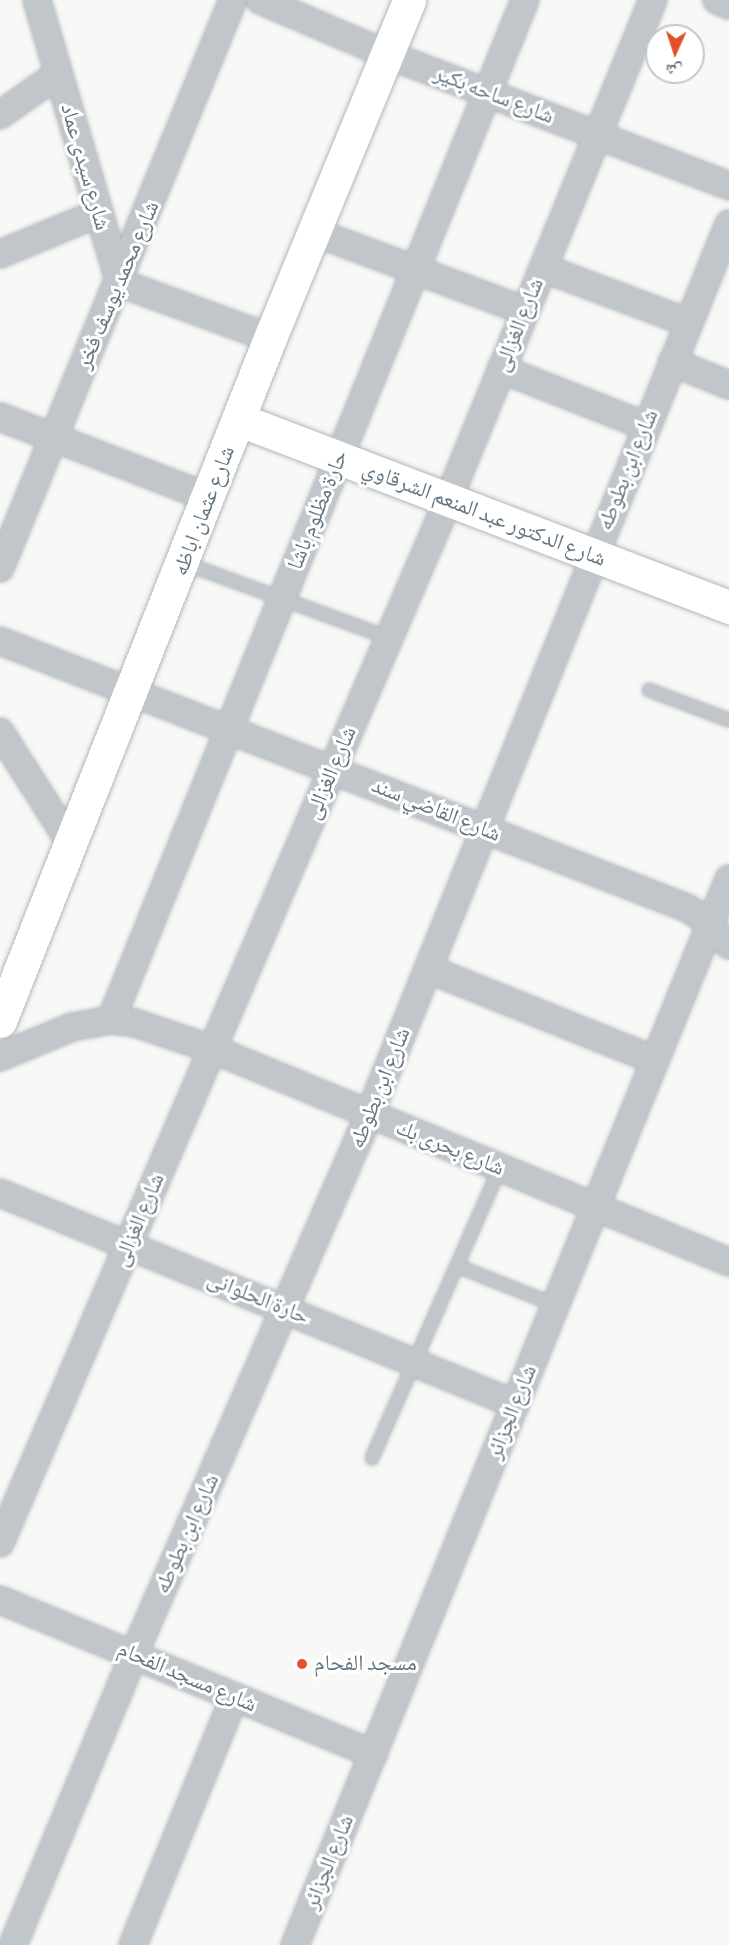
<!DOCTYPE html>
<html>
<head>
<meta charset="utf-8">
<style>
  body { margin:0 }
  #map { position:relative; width:729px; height:1945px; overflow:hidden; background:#f8f8f6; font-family:"Alegreya Sans","Noto Naskh Arabic",sans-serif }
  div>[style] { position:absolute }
  .roads { filter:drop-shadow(0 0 2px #b1b8bd) drop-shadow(0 0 2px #b1b8bd) }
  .service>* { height:12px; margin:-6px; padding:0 6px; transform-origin:6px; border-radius:6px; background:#c1c6ca }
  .minor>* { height:26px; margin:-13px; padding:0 13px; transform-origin:13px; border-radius:13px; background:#c1c6ca }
  .secondary>* { height:33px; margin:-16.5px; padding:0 16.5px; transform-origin:16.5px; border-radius:16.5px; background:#fff }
  .primary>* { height:33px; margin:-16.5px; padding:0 16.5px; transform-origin:16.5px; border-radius:16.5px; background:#fff }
  .dots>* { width:16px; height:16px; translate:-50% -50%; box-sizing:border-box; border:3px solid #fff; border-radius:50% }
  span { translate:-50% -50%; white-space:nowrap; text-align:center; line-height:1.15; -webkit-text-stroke:6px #fff; paint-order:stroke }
  .street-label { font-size:22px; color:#637581 }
  .poi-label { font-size:22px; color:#637581 }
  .left { translate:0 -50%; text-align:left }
  .north { position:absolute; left:645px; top:24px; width:60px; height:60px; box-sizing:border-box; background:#fff; border:2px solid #c1c8cd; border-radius:50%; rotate:183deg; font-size:16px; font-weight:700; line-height:24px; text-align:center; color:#637581 }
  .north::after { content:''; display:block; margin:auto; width:21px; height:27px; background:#e4502a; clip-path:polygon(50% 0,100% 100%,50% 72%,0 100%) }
</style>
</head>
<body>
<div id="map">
  <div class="roads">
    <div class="service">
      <i style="left:184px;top:563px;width:218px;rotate:20.1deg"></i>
      <i style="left:649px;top:690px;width:85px;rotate:20.6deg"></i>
      <i style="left:457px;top:1266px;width:105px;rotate:21.7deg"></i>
      <i style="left:372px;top:1458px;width:317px;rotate:-66.2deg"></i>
    </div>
    <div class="minor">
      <i style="left:37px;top:0;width:295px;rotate:73.7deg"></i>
      <i style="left:120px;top:283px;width:160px;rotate:20.1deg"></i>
      <i style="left:260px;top:0;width:137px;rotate:23.2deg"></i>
      <i style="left:386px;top:54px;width:368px;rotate:21deg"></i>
      <i style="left:717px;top:0;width:13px;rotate:23deg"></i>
      <i style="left:0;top:115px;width:71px;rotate:-35.3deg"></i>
      <i style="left:314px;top:232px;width:225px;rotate:20.5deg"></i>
      <i style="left:0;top:254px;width:107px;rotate:-22.5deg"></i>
      <i style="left:543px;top:268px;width:156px;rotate:20.6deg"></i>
      <i style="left:672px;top:362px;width:61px;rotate:22deg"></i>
      <i style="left:501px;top:369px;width:156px;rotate:21.5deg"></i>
      <i style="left:0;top:417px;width:225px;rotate:21.1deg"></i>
      <i style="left:0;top:568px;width:614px;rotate:-67.7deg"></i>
      <i style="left:0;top:641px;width:737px;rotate:21.24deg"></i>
      <i style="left:687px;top:908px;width:15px;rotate:32deg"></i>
      <i style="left:700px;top:916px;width:41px;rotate:45deg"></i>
      <i style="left:0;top:732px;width:130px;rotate:57.5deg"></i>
      <i style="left:428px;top:969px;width:244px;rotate:21.9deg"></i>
      <i style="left:111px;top:1020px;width:1101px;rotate:-67.91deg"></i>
      <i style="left:0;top:1057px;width:78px;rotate:-22.6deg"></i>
      <i style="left:72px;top:1027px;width:40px;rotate:-10deg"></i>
      <i style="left:111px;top:1020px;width:24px;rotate:7deg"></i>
      <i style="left:135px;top:1023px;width:81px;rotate:18.7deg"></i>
      <i style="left:212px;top:1049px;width:559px;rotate:22.39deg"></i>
      <i style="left:0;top:1193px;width:557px;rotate:22.28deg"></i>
      <i style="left:0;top:1543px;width:1124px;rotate:-66.74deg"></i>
      <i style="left:444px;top:510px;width:551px;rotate:-67.72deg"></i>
      <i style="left:0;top:1600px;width:404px;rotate:22.4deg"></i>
      <i style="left:13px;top:1945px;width:315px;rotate:-67.4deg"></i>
      <i style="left:134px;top:1654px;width:588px;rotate:-66.44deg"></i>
      <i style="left:369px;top:1115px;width:961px;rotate:-68deg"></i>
      <i style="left:133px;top:1945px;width:268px;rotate:-67.8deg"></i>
      <i style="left:295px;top:1945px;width:1151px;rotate:-67.85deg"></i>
    </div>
    <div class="secondary">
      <i style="left:240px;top:420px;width:524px;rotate:20.93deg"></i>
    </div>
    <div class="primary">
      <i style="left:0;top:1021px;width:734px;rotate:-68.43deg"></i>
      <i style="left:270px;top:338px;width:365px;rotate:-67.6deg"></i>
    </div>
  </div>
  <div class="dots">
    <i style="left:302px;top:1664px;background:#e4502a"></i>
  </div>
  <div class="street-label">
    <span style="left:494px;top:95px;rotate:21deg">شارع ساحه بكير</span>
    <span style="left:85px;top:167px;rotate:74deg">شارع سيدى عماد</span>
    <span style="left:118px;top:285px;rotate:-67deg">شارع محمد يوسف فخر</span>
    <span style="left:519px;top:325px;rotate:-68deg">شارع الغزالى</span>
    <span style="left:628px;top:470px;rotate:-68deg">شارع ابن بطوطه</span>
    <span style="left:318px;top:510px;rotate:-68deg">حارة مظلوم باشا</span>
    <span style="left:204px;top:511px;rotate:-69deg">شارع عثمان اباظه</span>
    <span style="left:484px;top:514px;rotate:21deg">شارع الدكتور عبد المنعم الشرقاوي</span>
    <span style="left:331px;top:773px;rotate:-67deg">شارع الغزالى</span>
    <span style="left:436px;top:810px;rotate:22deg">شارع القاضي سند</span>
    <span style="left:380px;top:1088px;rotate:-68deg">شارع ابن بطوطه</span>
    <span style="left:450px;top:1148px;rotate:22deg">شارع بحرى بك</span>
    <span style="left:139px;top:1220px;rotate:-67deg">شارع الغزالى</span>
    <span style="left:258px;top:1298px;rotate:22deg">حارة الحلوانى</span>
    <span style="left:512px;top:1412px;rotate:-68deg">شارع الجزائر</span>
    <span style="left:187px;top:1534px;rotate:-66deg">شارع ابن بطوطه</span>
    <span style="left:187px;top:1677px;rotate:23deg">شارع مسجد الفحام</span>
    <span style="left:329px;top:1862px;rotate:-68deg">شارع الجزائر</span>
  </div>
  <div class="poi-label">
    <span class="left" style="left:314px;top:1664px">مسجد الفحام</span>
  </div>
  <div class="north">ش</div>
</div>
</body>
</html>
